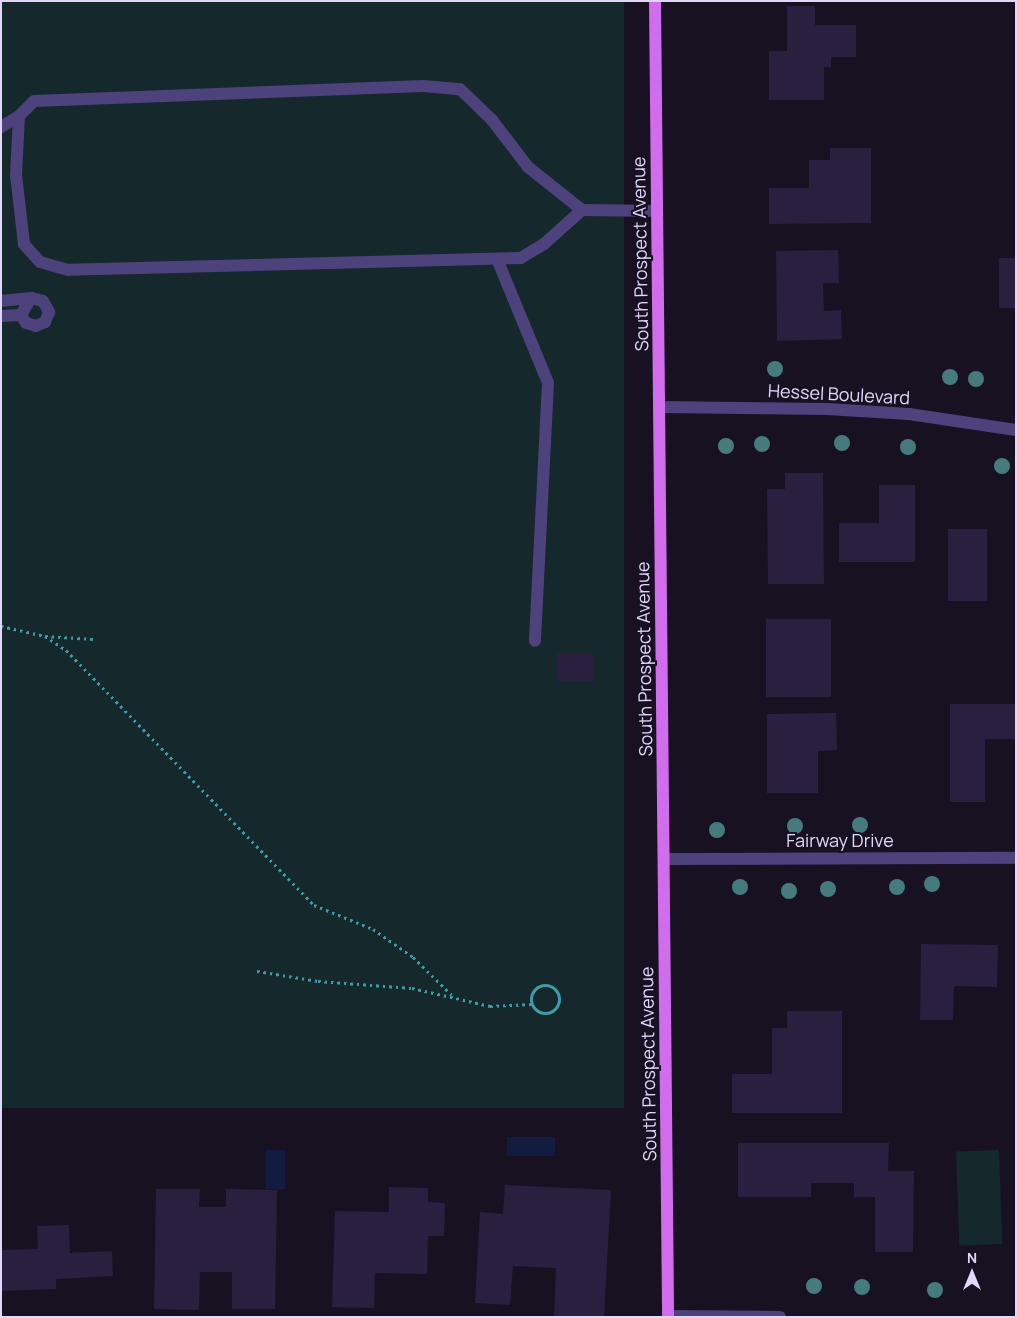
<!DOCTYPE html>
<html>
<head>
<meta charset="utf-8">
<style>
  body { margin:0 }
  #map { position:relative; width:1017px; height:1318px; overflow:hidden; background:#171122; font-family:Manrope,sans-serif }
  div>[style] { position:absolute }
  .green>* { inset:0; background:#15282b; transform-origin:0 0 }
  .water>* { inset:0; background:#121c40; transform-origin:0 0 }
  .building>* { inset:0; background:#2b1f40; transform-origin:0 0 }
  .path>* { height:3px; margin-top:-1.5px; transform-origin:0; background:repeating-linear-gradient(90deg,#3e9ca7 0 2.5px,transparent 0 6.5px) }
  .path>.ring { margin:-1.5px; padding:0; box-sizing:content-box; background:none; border:3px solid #3e9ca7; border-radius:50% }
  .minor>* { height:12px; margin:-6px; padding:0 6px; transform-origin:6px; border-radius:6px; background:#4d427b }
  .major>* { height:12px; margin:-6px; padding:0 6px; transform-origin:6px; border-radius:6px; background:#d16cec }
  .trees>* { width:16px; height:16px; margin:-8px; border-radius:50%; background:#467b7d }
  span { translate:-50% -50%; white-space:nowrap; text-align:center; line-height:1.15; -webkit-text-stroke:4px #171122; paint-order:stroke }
  .street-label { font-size:18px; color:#e1d7fa }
  .frame { position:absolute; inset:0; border:2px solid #e1d7fa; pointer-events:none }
  .north { position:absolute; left:947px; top:1248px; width:50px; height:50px; -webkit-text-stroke:4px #171122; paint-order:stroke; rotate:0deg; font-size:14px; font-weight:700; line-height:20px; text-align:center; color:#e1d7fa }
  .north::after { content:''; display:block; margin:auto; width:18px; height:22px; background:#e1d7fa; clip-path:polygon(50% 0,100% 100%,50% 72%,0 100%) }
</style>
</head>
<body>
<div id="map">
  <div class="green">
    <i style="left:1px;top:1px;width:623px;height:1107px"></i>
    <i style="left:999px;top:1150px;width:94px;height:43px;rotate:88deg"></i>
  </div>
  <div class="water">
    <i style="left:507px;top:1137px;width:48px;height:19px"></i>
    <i style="left:266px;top:1150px;width:19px;height:39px"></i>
  </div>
  <div class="building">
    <i style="clip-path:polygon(787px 6px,815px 6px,815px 25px,856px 25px,856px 57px,831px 57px,831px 67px,824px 67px,824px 100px,769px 100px,769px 51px,787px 51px)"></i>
    <i style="clip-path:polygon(830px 148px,871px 148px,871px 223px,769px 224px,769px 188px,809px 188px,809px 160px,830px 160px)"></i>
    <i style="clip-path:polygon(838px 250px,839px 283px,823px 283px,824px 311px,841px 310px,842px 339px,777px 341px,776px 251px)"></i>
    <i style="left:999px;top:258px;width:17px;height:50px"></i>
    <i style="clip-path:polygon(785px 473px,823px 473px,824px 584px,768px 584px,767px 489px,785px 489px)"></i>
    <i style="clip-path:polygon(879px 485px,915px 485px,915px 562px,839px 562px,839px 523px,879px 523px)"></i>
    <i style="left:948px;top:529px;width:39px;height:72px"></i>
    <i style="left:766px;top:619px;width:65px;height:78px"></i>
    <i style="left:557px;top:653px;width:36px;height:28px"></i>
    <i style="clip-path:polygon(950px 704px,1016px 704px,1016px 739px,985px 739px,985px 802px,950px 802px)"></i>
    <i style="clip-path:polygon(836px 713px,837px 750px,818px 751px,818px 793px,767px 793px,767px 714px)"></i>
    <i style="clip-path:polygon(921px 944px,998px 945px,997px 987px,954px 986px,953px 1020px,920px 1020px)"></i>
    <i style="clip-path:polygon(787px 1011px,842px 1011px,842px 1113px,732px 1113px,732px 1074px,772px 1074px,772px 1028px,787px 1028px)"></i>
    <i style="clip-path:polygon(738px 1143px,889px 1143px,888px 1171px,914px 1171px,913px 1252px,875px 1252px,875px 1197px,854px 1197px,854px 1183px,811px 1183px,811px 1197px,738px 1197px)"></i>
    <i style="clip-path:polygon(505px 1185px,611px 1190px,604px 1317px,554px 1316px,556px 1268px,513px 1266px,510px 1305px,475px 1303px,480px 1212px,503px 1214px)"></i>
    <i style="clip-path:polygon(389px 1187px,428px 1188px,428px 1202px,445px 1203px,444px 1236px,428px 1236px,427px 1274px,375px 1273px,374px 1308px,332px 1307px,335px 1211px,389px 1212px)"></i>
    <i style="clip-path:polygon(156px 1189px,200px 1189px,199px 1207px,226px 1207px,226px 1189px,277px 1190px,275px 1309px,232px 1309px,232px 1272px,200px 1272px,199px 1310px,154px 1309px)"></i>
    <i style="clip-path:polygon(69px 1225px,70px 1253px,112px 1251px,113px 1276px,56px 1279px,56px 1289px,1px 1291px,1px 1250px,38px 1249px,37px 1226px)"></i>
  </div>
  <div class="path">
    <i style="left:1px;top:626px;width:45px;rotate:12.8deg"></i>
    <i style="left:45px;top:636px;width:48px;rotate:3.6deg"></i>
    <i style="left:45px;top:636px;width:25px;rotate:34deg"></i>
    <i style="left:66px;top:650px;width:356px;rotate:45.8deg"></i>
    <i style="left:314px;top:905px;width:64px;rotate:22.1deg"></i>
    <i style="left:373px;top:929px;width:49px;rotate:35deg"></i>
    <i style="left:413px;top:957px;width:54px;rotate:44.3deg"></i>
    <i style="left:257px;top:971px;width:62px;rotate:9.3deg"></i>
    <i style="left:318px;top:981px;width:94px;rotate:4.3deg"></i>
    <i style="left:412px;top:988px;width:80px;rotate:13deg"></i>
    <i style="left:490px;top:1006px;width:42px;rotate:-2.7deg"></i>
    <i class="ring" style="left:531px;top:985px;width:25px;height:25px"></i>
  </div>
  <div class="minor">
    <i style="left:1px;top:127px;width:21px;rotate:-31deg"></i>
    <i style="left:582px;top:210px;width:51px;rotate:138.2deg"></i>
    <i style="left:544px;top:244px;width:27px;rotate:149deg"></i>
    <i style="left:521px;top:258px;width:453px;rotate:178.5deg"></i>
    <i style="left:68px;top:270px;width:29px;rotate:-164deg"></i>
    <i style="left:40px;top:262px;width:24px;rotate:-132deg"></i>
    <i style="left:24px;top:244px;width:69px;rotate:-96.6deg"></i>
    <i style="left:16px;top:175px;width:59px;rotate:-87.1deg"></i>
    <i style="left:19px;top:116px;width:21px;rotate:-45deg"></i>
    <i style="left:34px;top:101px;width:389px;rotate:-2.2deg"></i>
    <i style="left:423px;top:86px;width:37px;rotate:5deg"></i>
    <i style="left:460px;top:89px;width:45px;rotate:44.1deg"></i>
    <i style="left:492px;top:120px;width:59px;rotate:52.5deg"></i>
    <i style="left:528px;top:167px;width:69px;rotate:38.5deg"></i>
    <i style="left:582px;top:210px;width:75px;rotate:0.8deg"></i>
    <i style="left:497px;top:259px;width:134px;rotate:67.6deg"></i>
    <i style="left:548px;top:383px;width:258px;rotate:92.9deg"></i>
    <i style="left:1px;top:301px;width:30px;rotate:-6deg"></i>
    <i style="left:31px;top:298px;width:12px;rotate:14deg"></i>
    <i style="left:43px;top:301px;width:13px;rotate:61deg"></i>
    <i style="left:49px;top:312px;width:11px;rotate:112deg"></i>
    <i style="left:45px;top:322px;width:10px;rotate:156deg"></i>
    <i style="left:36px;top:326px;width:10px;rotate:-163deg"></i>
    <i style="left:26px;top:323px;width:9px;rotate:-122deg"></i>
    <i style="left:21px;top:315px;width:20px;rotate:-60deg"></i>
    <i style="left:1px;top:316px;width:20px;rotate:-3deg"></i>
    <i style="left:659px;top:407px;width:168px;rotate:0.7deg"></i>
    <i style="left:827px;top:409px;width:82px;rotate:3.5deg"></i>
    <i style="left:909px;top:414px;width:108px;rotate:8.5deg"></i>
    <i style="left:664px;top:859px;width:352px;rotate:-0.2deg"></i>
    <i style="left:668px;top:1316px;width:112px;rotate:0.5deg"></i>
  </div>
  <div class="major">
    <i style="left:655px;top:1px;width:1316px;rotate:89.43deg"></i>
  </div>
  <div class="trees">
    <i style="left:775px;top:369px"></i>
    <i style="left:950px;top:377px"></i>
    <i style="left:976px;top:379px"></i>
    <i style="left:842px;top:443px"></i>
    <i style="left:762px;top:444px"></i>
    <i style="left:726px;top:446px"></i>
    <i style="left:908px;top:447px"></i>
    <i style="left:1002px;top:466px"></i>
    <i style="left:860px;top:825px"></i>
    <i style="left:795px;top:826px"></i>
    <i style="left:717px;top:830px"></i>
    <i style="left:932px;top:884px"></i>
    <i style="left:740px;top:887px"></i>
    <i style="left:897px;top:887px"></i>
    <i style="left:828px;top:889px"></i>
    <i style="left:789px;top:891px"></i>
    <i style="left:814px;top:1286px"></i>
    <i style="left:862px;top:1287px"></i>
    <i style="left:935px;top:1290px"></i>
  </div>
  <div class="street-label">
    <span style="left:640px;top:254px;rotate:-91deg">South Prospect Avenue</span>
    <span style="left:839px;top:394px;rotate:3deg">Hessel Boulevard</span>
    <span style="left:644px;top:659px;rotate:-91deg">South Prospect Avenue</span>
    <span style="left:840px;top:840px">Fairway Drive</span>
    <span style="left:648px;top:1064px;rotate:-91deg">South Prospect Avenue</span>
  </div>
  <div class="frame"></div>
  <div class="north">N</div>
</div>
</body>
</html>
